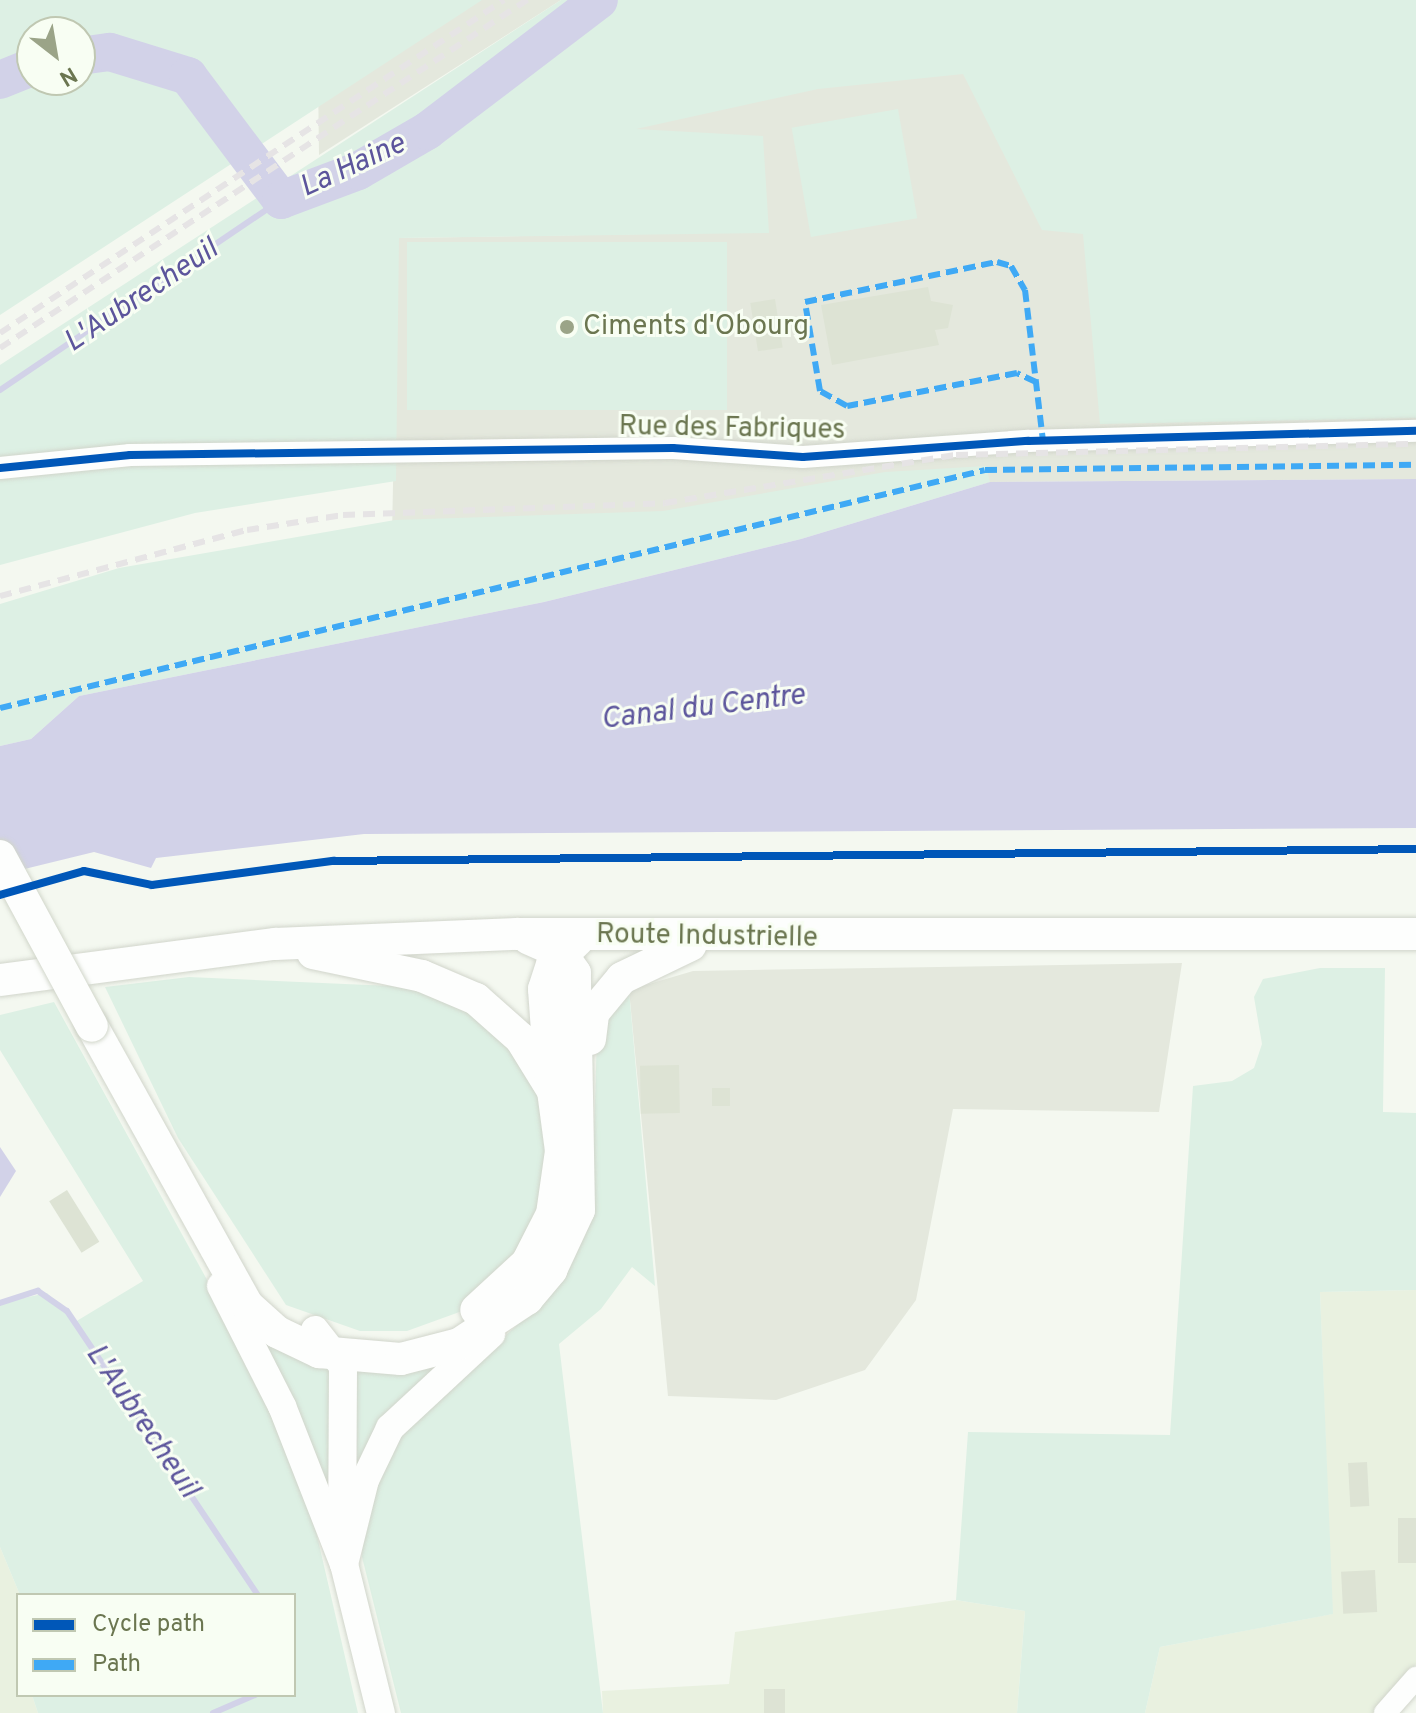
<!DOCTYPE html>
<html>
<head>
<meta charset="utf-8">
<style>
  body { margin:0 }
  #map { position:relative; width:1416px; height:1713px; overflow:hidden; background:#f4f8f0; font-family:Overpass,sans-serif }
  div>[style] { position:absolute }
  .residential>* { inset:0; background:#e9f1e0 }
  .industrial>* { inset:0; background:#e4e8dd }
  .green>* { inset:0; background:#ddf0e4; transform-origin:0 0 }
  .water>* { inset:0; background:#d2d2e8 }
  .stream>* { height:6px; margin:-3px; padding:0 3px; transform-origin:3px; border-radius:3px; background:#d2d2e8 }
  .river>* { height:38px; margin:-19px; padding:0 19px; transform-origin:19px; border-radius:19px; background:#d2d2e8 }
  .building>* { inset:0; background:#dde3d4; transform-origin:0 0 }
  .roads { filter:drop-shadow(0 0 2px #d1d5cb) drop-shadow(0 0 2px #d1d5cb) }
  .minor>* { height:22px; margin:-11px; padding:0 11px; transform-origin:11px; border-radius:11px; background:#fdfefd }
  .tertiary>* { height:28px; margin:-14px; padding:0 14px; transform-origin:14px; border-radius:14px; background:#fdfefd }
  .secondary>* { height:32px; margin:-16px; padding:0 16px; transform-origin:16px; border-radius:16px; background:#fdfefd }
  .rail>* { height:6px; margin-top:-3px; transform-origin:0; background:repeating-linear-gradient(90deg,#e6e4e5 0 12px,transparent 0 20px) }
  .bridges { filter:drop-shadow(0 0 2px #d1d6ca) drop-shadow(0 0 2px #d1d6ca) }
  .secondary-bridge>* { height:32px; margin:-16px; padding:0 16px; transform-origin:16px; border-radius:16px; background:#fdfefd }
  .quiet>* { height:6px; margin-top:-3px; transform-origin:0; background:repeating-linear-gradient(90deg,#3fa9f5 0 12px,transparent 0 18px) }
  .cycleway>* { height:8px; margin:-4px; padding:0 4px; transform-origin:4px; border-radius:4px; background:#0057b8 }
  .dots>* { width:22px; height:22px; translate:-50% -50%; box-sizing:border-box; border:4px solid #f8fef3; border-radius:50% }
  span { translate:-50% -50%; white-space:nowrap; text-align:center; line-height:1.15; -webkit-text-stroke:6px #f8fef3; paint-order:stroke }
  .poi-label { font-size:28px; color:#6b7650 }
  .left { translate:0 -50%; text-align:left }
  .street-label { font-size:28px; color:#6b7650 }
  .water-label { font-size:30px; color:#5c559c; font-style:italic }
  .legend { position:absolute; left:16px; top:1593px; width:280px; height:104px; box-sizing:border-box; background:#f8fef3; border:2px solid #c0c8b2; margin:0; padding:10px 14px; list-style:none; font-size:24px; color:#6b7650 }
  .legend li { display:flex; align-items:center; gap:16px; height:40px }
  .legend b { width:40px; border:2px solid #c0c8b2 }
  .north { position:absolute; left:16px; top:16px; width:80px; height:80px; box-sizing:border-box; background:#f8fef3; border:2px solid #c0c8b2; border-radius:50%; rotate:149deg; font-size:22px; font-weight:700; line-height:32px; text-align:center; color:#6b7650 }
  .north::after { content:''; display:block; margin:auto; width:28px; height:36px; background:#9ba488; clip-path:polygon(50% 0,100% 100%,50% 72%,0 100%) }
</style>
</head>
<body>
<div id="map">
  <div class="residential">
    <i style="clip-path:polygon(1416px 1290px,1416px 1664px,1373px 1713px,1145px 1713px,1160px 1647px,1332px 1614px,1320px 1292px)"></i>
    <i style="clip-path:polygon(0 1547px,20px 1595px,18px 1695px,32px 1695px,38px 1713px,0 1713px)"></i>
    <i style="clip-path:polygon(956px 1600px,1025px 1611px,1017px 1713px,603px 1713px,602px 1691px,729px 1684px,735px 1632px)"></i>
  </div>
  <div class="industrial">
    <i style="clip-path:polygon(317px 0,561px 0,319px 155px)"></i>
    <i style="clip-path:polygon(1416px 0,1416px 479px,990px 482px,390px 633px,398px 238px,769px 232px,631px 130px,618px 24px)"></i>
    <i style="clip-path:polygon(1182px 963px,1159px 1112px,953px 1109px,916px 1300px,865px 1370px,776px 1400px,668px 1396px,629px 990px,693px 971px)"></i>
  </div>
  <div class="green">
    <i style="clip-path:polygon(evenodd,0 0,482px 0,0 315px,0 0,32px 32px,80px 32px,80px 80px,32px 80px,32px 32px)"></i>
    <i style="clip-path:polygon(561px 0,1416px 0,1416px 418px,1100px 424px,1083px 234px,1042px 230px,963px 74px,818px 89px,636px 129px,763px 136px,769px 233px,399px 238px,396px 481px,195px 513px,0 565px,0 365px)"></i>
    <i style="left:898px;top:109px;width:111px;height:108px;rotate:80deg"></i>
    <i style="left:727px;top:242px;width:168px;height:320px;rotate:90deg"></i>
    <i style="clip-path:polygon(986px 466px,990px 482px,801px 539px,544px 602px,79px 696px,31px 739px,0 746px,0 604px,119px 568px,395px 520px,663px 511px,885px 472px)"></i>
    <i style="clip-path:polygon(1320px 968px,1385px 968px,1383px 1112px,1416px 1113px,1416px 1290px,1320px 1292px,1333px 1614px,1160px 1647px,1145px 1713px,1017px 1713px,1025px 1611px,956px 1600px,968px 1432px,1170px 1435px,1193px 1086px,1232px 1081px,1254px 1068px,1262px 1044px,1254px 997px,1263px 979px)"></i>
    <i style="clip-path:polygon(189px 977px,436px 988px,506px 1034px,552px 1121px,535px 1235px,465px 1310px,407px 1331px,360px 1331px,286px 1305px,178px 1138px,105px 987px)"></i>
    <i style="clip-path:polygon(629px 990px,655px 1286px,632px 1267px,601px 1309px,559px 1344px,603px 1713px,401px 1713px,362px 1557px,363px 1520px,402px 1428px,524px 1319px,592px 1207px,597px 1034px)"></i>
    <i style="clip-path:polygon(54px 1002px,260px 1376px,306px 1488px,358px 1713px,38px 1713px,32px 1695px,294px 1695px,294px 1595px,20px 1595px,0 1547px,0 1303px,47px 1293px,75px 1322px,143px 1281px,0 1050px,0 1015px)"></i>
    <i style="clip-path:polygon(252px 1322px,329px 1368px,333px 1498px)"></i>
    <i style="clip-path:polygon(447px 1357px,356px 1480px,353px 1369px)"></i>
  </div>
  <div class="water">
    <i style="clip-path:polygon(1416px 479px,1416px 828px,364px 834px,156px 858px,151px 868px,94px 852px,0 875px,0 746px,31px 739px,79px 696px,544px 602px,801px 539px,990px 482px)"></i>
    <i style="clip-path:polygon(0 1147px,16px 1171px,0 1197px)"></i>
  </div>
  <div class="stream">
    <i style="left:0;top:390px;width:339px;rotate:-34.1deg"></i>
    <i style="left:0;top:1303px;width:40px;rotate:-18deg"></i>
    <i style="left:38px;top:1291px;width:35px;rotate:35deg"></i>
    <i style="left:67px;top:1311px;width:342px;rotate:56.1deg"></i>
    <i style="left:213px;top:1713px;width:46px;rotate:-23.2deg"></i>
  </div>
  <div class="river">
    <i style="left:80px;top:56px;width:30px;rotate:-8deg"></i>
    <i style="left:110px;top:52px;width:82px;rotate:17.1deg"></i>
    <i style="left:188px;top:76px;width:155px;rotate:53.1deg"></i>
    <i style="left:281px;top:200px;width:82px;rotate:-20.6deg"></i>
    <i style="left:358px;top:171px;width:80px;rotate:-30.1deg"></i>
    <i style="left:427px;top:131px;width:216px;rotate:-37.3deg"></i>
    <i style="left:0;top:80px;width:35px;rotate:-22deg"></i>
  </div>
  <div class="building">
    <i style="clip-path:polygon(928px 287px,931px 301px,953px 305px,948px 328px,935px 330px,939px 345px,832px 365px,821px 305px)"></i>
    <i style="left:775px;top:299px;width:49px;height:25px;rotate:81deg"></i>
    <i style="left:679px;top:1065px;width:48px;height:39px;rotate:89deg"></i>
    <i style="left:730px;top:1088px;width:18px;height:18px;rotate:90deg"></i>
    <i style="left:67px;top:1190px;width:61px;height:21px;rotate:58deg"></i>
    <i style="left:1367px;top:1462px;width:44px;height:19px;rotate:87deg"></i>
    <i style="left:1416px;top:1518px;width:45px;height:18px;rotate:90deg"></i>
    <i style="left:1375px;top:1570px;width:42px;height:34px;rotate:87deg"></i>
    <i style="left:764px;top:1689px;width:21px;height:24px"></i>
  </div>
  <div class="roads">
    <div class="minor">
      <i style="left:0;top:468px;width:131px;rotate:-5.7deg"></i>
      <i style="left:130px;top:455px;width:543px;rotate:-0.74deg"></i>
      <i style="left:673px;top:448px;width:130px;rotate:4deg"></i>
      <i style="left:803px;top:457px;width:226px;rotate:-4.1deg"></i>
      <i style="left:1028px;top:441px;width:388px;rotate:-1.5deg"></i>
      <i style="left:1385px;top:1713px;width:47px;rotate:-48.5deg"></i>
    </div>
    <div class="tertiary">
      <i style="left:221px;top:1286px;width:135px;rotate:63.1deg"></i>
      <i style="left:282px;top:1406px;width:170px;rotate:68.6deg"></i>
      <i style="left:344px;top:1564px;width:154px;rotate:76.1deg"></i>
      <i style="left:315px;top:1330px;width:46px;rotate:52.1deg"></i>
      <i style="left:343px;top:1366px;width:166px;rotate:90.3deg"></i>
      <i style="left:344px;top:1564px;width:87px;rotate:-76deg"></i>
      <i style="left:365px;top:1480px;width:58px;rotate:-64.3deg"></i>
      <i style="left:390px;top:1428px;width:138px;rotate:-42.9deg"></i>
    </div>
    <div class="secondary">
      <i style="left:313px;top:953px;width:111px;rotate:11.9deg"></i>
      <i style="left:422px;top:976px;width:59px;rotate:23.1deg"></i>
      <i style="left:476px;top:999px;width:60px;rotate:41.6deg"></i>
      <i style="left:521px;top:1039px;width:61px;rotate:58.4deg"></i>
      <i style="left:553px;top:1091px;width:61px;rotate:82.4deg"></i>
      <i style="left:561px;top:1151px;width:64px;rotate:98.1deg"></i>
      <i style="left:552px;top:1214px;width:55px;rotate:117deg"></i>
      <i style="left:527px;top:1263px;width:69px;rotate:137.3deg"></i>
      <i style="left:0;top:980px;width:277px;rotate:-7.5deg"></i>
      <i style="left:275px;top:944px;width:242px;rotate:-2.4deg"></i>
      <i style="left:517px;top:934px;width:899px"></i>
      <i style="left:92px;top:1026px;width:319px;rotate:60.9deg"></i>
      <i style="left:247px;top:1305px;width:40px;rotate:42deg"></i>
      <i style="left:277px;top:1332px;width:47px;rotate:25.5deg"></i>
      <i style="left:319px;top:1352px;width:82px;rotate:4.9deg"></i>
      <i style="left:401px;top:1359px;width:60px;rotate:-14.5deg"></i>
      <i style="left:459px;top:1344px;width:82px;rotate:-33.5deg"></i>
      <i style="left:527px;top:1299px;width:38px;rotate:-50deg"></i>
      <i style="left:551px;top:1270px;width:66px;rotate:-65deg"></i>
      <i style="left:579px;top:1210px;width:237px;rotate:-91deg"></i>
      <i style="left:575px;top:973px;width:24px;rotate:-125deg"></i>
      <i style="left:561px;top:953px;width:36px;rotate:-156deg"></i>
      <i style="left:590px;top:1039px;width:26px;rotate:-83deg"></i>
      <i style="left:593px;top:1013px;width:45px;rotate:-50.4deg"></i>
      <i style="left:622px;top:978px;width:76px;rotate:-25.6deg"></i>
      <i style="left:550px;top:1073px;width:84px;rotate:-94.1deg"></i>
      <i style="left:544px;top:989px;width:25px;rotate:-72deg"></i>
      <i style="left:552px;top:965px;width:36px;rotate:-44deg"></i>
    </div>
  </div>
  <div class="rail">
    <i style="left:0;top:333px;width:604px;rotate:-33.45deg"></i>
    <i style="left:0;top:348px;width:632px;rotate:-33.44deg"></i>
    <i style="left:0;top:596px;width:256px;rotate:-15deg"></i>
    <i style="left:247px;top:530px;width:97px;rotate:-8.9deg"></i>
    <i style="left:343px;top:515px;width:322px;rotate:-2.1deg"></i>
    <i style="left:665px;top:503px;width:295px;rotate:-9.4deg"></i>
    <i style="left:956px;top:455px;width:460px;rotate:-1.4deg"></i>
  </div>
  <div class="bridges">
    <div class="secondary-bridge">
      <i style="left:0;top:856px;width:193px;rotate:61.6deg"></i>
    </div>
  </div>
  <div class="quiet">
    <i style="left:1036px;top:382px;width:21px;rotate:-155deg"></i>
    <i style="left:1017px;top:373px;width:173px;rotate:169deg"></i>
    <i style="left:847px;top:406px;width:31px;rotate:-151deg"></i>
    <i style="left:820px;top:391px;width:90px;rotate:-99.6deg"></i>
    <i style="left:805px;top:302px;width:196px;rotate:-11.8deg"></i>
    <i style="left:997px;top:262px;width:15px;rotate:16deg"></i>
    <i style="left:1011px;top:266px;width:28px;rotate:60deg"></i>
    <i style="left:1025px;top:290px;width:152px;rotate:83.2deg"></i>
    <i style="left:0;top:708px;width:1013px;rotate:-13.58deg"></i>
    <i style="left:985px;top:470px;width:431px;rotate:-0.7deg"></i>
  </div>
  <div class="cycleway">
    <i style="left:0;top:468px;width:131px;rotate:-5.7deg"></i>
    <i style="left:130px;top:455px;width:543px;rotate:-0.74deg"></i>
    <i style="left:673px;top:448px;width:130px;rotate:4deg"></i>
    <i style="left:803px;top:457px;width:226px;rotate:-4.1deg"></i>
    <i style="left:1028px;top:441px;width:388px;rotate:-1.5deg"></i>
    <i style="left:0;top:895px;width:87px;rotate:-15.9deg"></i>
    <i style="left:84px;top:871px;width:69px;rotate:11.6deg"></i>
    <i style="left:152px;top:885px;width:183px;rotate:-7.6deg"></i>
    <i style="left:333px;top:861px;width:1083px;rotate:-0.63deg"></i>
  </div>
  <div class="dots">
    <i style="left:567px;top:327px;background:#9ba488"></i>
  </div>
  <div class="poi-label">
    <span class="left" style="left:583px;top:327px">Ciments d'Obourg</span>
  </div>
  <div class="street-label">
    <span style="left:732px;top:429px;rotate:1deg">Rue des Fabriques</span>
    <span style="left:707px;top:937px;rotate:1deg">Route Industrielle</span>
  </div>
  <div class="water-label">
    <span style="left:353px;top:167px;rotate:-25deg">La Haine</span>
    <span style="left:142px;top:297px;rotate:-34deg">L'Aubrecheuil</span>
    <span style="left:703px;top:709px;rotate:-7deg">Canal du Centre</span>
    <span style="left:141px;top:1422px;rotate:56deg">L'Aubrecheuil</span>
  </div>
  <ul class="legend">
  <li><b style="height:10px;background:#0057b8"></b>Cycle path</li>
  <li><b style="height:10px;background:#3fa9f5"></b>Path</li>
  </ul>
  <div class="north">N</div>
</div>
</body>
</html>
